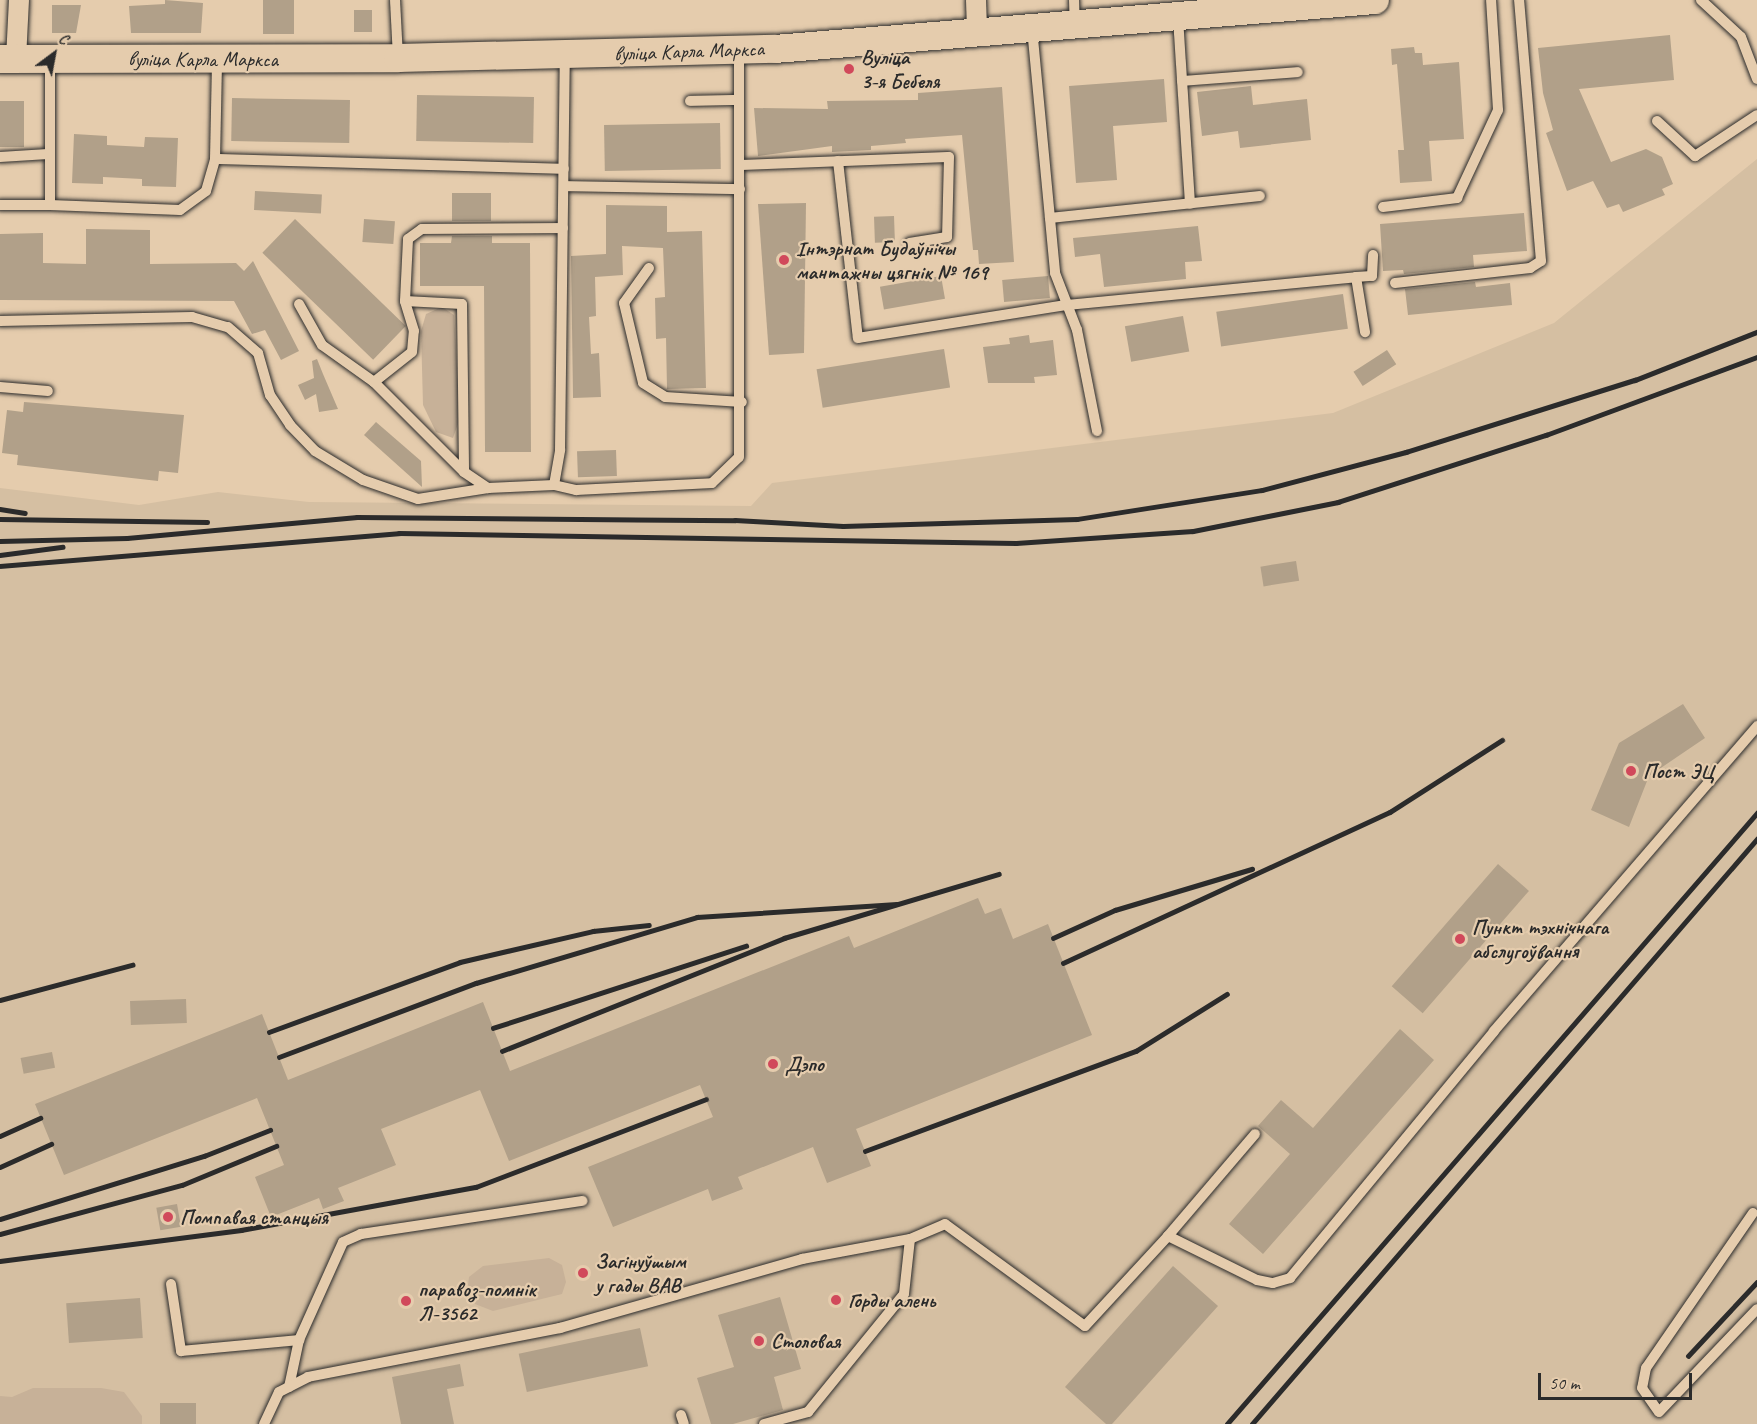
<!DOCTYPE html>
<html>
<head>
<meta charset="utf-8">
<style>
  body { margin:0 }
  #map { position:relative; width:1757px; height:1424px; overflow:hidden; background:#e5ccad; font-family:Caveat,sans-serif }
  div>[style] { position:absolute }
  .built>* { inset:0; background:#d5bfa2 }
  .green>* { inset:0; background:#c7b198 }
  .building>* { inset:0; background:#b1a089; transform-origin:0 0 }
  .roads { filter:drop-shadow(0 0 2px #2b2b2b) drop-shadow(0 0 2px #2b2b2b) }
  .lane>* { height:10px; margin:-5px; padding:0 5px; transform-origin:5px; border-radius:5px; background:#e5ccad }
  .street>* { height:20px; margin:-10px; padding:0 10px; transform-origin:10px; border-radius:10px; background:#e5ccad }
  .secondary>* { height:28px; margin:-14px; padding:0 14px; transform-origin:14px; border-radius:14px; background:#e5ccad }
  .rail>* { height:4.5px; margin:-2.25px; padding:0 2.25px; transform-origin:2.25px; border-radius:2.25px; background:#2b2b2b }
  .dots>* { width:16px; height:16px; translate:-50% -50%; box-sizing:border-box; border:3px solid #e5ccad; border-radius:50% }
  span { translate:-50% -50%; white-space:nowrap; text-align:center; line-height:1.15; -webkit-text-stroke:4.5px #e5ccad; paint-order:stroke }
  .street-label { font-size:21px; color:#2b2b2b }
  .poi-label { font-size:21px; color:#2b2b2b; font-weight:700 }
  .left { translate:0 -50%; text-align:left }
  .north { position:absolute; left:24px; top:24px; width:60px; height:60px; -webkit-text-stroke:4px #e5ccad; paint-order:stroke; rotate:32deg; font-size:16px; font-weight:700; line-height:24px; text-align:center; color:#2b2b2b }
  .north::after { content:''; display:block; margin:auto; width:21px; height:27px; background:#2b2b2b; clip-path:polygon(50% 0,100% 100%,50% 72%,0 100%) }
  .scale { position:absolute; left:1538px; top:1373px; width:154px; height:27px; box-sizing:border-box; border:3px solid #2b2b2b; border-top:0; padding-left:8px; font-size:18px; line-height:21px; white-space:nowrap; color:#2b2b2b; -webkit-text-stroke:4px #e5ccad; paint-order:stroke }
</style>
</head>
<body>
<div id="map">
  <div class="built">
    <i style="clip-path:polygon(1757px 159px,1757px 1424px,0 1424px,0 488px,139px 505px,218px 492px,309px 502px,751px 506px,772px 483px,1333px 413px,1554px 323px)"></i>
  </div>
  <div class="green">
    <i style="clip-path:polygon(442px 307px,454px 315px,460px 418px,453px 438px,436px 432px,423px 405px,421px 331px,426px 314px)"></i>
    <i style="clip-path:polygon(549px 1258px,562px 1265px,566px 1282px,562px 1294px,493px 1311px,475px 1304px,467px 1294px,469px 1277px,483px 1266px)"></i>
    <i style="clip-path:polygon(33px 1388px,101px 1388px,124px 1392px,142px 1416px,142px 1424px,0 1424px,0 1396px,12px 1397px)"></i>
  </div>
  <div class="building">
    <i style="clip-path:polygon(165px 0,203px 3px,201px 33px,131px 33px,129px 6px,165px 4px)"></i>
    <i style="left:263px;top:0;width:31px;height:34px"></i>
    <i style="clip-path:polygon(52px 5px,81px 5px,76px 33px,52px 33px)"></i>
    <i style="left:372px;top:10px;width:22px;height:18px;rotate:90deg"></i>
    <i style="clip-path:polygon(1670px 35px,1674px 80px,1579px 89px,1611px 162px,1646px 149px,1662px 157px,1673px 184px,1662px 189px,1665px 195px,1623px 212px,1619px 204px,1607px 208px,1593px 181px,1567px 191px,1546px 133px,1553px 130px,1543px 93px,1538px 48px)"></i>
    <i style="clip-path:polygon(1414px 47px,1415px 53px,1422px 53px,1423px 65px,1459px 62px,1464px 139px,1429px 141px,1432px 181px,1400px 183px,1398px 150px,1404px 150px,1397px 64px,1392px 65px,1391px 49px)"></i>
    <i style="clip-path:polygon(1164px 79px,1167px 122px,1113px 126px,1117px 180px,1076px 183px,1069px 86px)"></i>
    <i style="clip-path:polygon(1251px 86px,1253px 105px,1307px 99px,1311px 140px,1240px 148px,1238px 131px,1202px 136px,1197px 92px)"></i>
    <i style="clip-path:polygon(1002px 87px,1014px 262px,979px 264px,978px 250px,973px 250px,962px 135px,905px 139px,906px 143px,871px 146px,871px 150px,832px 152px,832px 146px,758px 156px,754px 108px,828px 109px,827px 101px,918px 100px,918px 93px)"></i>
    <i style="left:417px;top:95px;width:117px;height:46px;rotate:1deg"></i>
    <i style="left:232px;top:98px;width:118px;height:43px;rotate:1deg"></i>
    <i style="left:0;top:101px;width:24px;height:46px"></i>
    <i style="left:720px;top:123px;width:46px;height:116px;rotate:89deg"></i>
    <i style="clip-path:polygon(74px 134px,107px 136px,107px 145px,144px 147px,145px 137px,178px 138px,176px 187px,142px 186px,142px 179px,103px 177px,103px 184px,72px 183px)"></i>
    <i style="left:255px;top:191px;width:67px;height:19px;rotate:3deg"></i>
    <i style="left:452px;top:193px;width:39px;height:28px"></i>
    <i style="clip-path:polygon(806px 203px,804px 353px,769px 355px,758px 204px)"></i>
    <i style="clip-path:polygon(606px 205px,667px 206px,667px 232px,702px 231px,706px 388px,667px 389px,666px 338px,656px 339px,655px 298px,665px 297px,663px 248px,622px 246px,623px 275px,595px 277px,596px 316px,589px 317px,591px 354px,599px 353px,601px 397px,573px 398px,571px 256px,606px 254px)"></i>
    <i style="clip-path:polygon(1524px 213px,1527px 251px,1473px 255px,1474px 267px,1404px 274px,1403px 270px,1383px 271px,1380px 224px)"></i>
    <i style="left:894px;top:216px;width:26px;height:20px;rotate:88deg"></i>
    <i style="left:295px;top:219px;width:154px;height:47px;rotate:44deg"></i>
    <i style="left:364px;top:219px;width:31px;height:23px;rotate:4deg"></i>
    <i style="clip-path:polygon(1198px 226px,1202px 261px,1185px 262px,1186px 279px,1104px 287px,1100px 254px,1075px 257px,1073px 238px)"></i>
    <i style="clip-path:polygon(86px 229px,150px 230px,150px 264px,236px 263px,244px 271px,253px 261px,299px 351px,281px 360px,265px 330px,252px 334px,234px 301px,0 300px,0 234px,43px 233px,43px 263px,86px 264px)"></i>
    <i style="clip-path:polygon(452px 236px,492px 236px,492px 243px,530px 243px,531px 452px,485px 452px,484px 286px,420px 286px,420px 243px,451px 243px)"></i>
    <i style="left:941px;top:276px;width:23px;height:62px;rotate:80deg"></i>
    <i style="left:1048px;top:276px;width:22px;height:46px;rotate:85deg"></i>
    <i style="clip-path:polygon(1475px 282px,1476px 287px,1510px 283px,1512px 305px,1408px 315px,1405px 289px)"></i>
    <i style="left:1343px;top:294px;width:35px;height:128px;rotate:82deg"></i>
    <i style="left:1183px;top:316px;width:36px;height:59px;rotate:80deg"></i>
    <i style="clip-path:polygon(1029px 335px,1030px 343px,1053px 340px,1057px 375px,1034px 377px,1035px 383px,988px 383px,983px 347px,1010px 344px,1009px 338px)"></i>
    <i style="left:944px;top:349px;width:39px;height:129px;rotate:81deg"></i>
    <i style="left:1387px;top:350px;width:17px;height:40px;rotate:57deg"></i>
    <i style="clip-path:polygon(317px 359px,323px 374px,338px 409px,319px 412px,316px 394px,305px 400px,298px 385px,314px 378px,312px 361px)"></i>
    <i style="clip-path:polygon(24px 402px,184px 415px,178px 473px,159px 471px,158px 481px,17px 465px,18px 455px,2px 453px,7px 410px,23px 412px)"></i>
    <i style="clip-path:polygon(376px 422px,421px 461px,422px 487px,364px 435px)"></i>
    <i style="left:616px;top:450px;width:26px;height:39px;rotate:88deg"></i>
    <i style="left:1296px;top:561px;width:20px;height:36px;rotate:81deg"></i>
    <i style="clip-path:polygon(1683px 704px,1705px 738px,1649px 776px,1629px 827px,1591px 810px,1619px 743px)"></i>
    <i style="left:1498px;top:864px;width:41px;height:162px;rotate:41deg"></i>
    <i style="clip-path:polygon(978px 898px,985px 914px,1001px 908px,1013px 939px,1048px 924px,1092px 1035px,856px 1129px,871px 1166px,827px 1183px,813px 1147px,738px 1177px,743px 1189px,712px 1201px,708px 1189px,613px 1227px,588px 1167px,713px 1117px,700px 1085px,509px 1161px,480px 1090px,381px 1129px,396px 1165px,338px 1188px,344px 1201px,323px 1209px,319px 1198px,271px 1217px,255px 1177px,284px 1165px,257px 1098px,64px 1175px,35px 1104px,262px 1014px,288px 1080px,483px 1002px,510px 1071px,849px 936px,854px 948px)"></i>
    <i style="left:186px;top:999px;width:24px;height:56px;rotate:88deg"></i>
    <i style="clip-path:polygon(1400px 1029px,1434px 1060px,1263px 1254px,1229px 1224px,1290px 1154px,1258px 1126px,1281px 1100px,1313px 1128px)"></i>
    <i style="left:52px;top:1052px;width:16px;height:32px;rotate:79deg"></i>
    <i style="left:177px;top:1204px;width:23px;height:21px;rotate:80deg"></i>
    <i style="clip-path:polygon(1173px 1266px,1218px 1306px,1112px 1424px,1106px 1424px,1065px 1387px)"></i>
    <i style="clip-path:polygon(780px 1297px,801px 1369px,774px 1377px,783px 1410px,733px 1424px,711px 1424px,697px 1378px,734px 1367px,718px 1315px)"></i>
    <i style="left:140px;top:1298px;width:40px;height:74px;rotate:86deg"></i>
    <i style="left:640px;top:1328px;width:39px;height:124px;rotate:78deg"></i>
    <i style="clip-path:polygon(460px 1364px,464px 1386px,447px 1389px,454px 1424px,401px 1424px,392px 1377px)"></i>
    <i style="left:160px;top:1403px;width:36px;height:21px"></i>
  </div>
  <div class="roads">
    <div class="lane">
      <i style="left:395px;top:0;width:58px;rotate:87deg"></i>
      <i style="left:1074px;top:0;width:24px;rotate:88deg"></i>
      <i style="left:1701px;top:0;width:54px;rotate:42.8deg"></i>
      <i style="left:1741px;top:37px;width:45px;rotate:69.1deg"></i>
      <i style="left:1178px;top:18px;width:186px;rotate:86.3deg"></i>
      <i style="left:1032px;top:28px;width:246px;rotate:84.6deg"></i>
      <i style="left:1055px;top:273px;width:61px;rotate:68.9deg"></i>
      <i style="left:1077px;top:330px;width:103px;rotate:78.8deg"></i>
      <i style="left:50px;top:59px;width:146px;rotate:90deg"></i>
      <i style="left:50px;top:205px;width:130px;rotate:2.2deg"></i>
      <i style="left:180px;top:210px;width:32px;rotate:-36deg"></i>
      <i style="left:206px;top:191px;width:33px;rotate:-74deg"></i>
      <i style="left:215px;top:159px;width:99px;rotate:-88.8deg"></i>
      <i style="left:1182px;top:81px;width:116px;rotate:-4.4deg"></i>
      <i style="left:690px;top:101px;width:49px;rotate:-1.2deg"></i>
      <i style="left:1657px;top:121px;width:52px;rotate:42.6deg"></i>
      <i style="left:1695px;top:156px;width:74px;rotate:-33.5deg"></i>
      <i style="left:0;top:157px;width:48px;rotate:-3.6deg"></i>
      <i style="left:215px;top:159px;width:349px;rotate:1.6deg"></i>
      <i style="left:838px;top:161px;width:178px;rotate:83.6deg"></i>
      <i style="left:858px;top:338px;width:212px;rotate:-9deg"></i>
      <i style="left:1067px;top:305px;width:290px;rotate:-5.5deg"></i>
      <i style="left:1356px;top:277px;width:56px;rotate:80.7deg"></i>
      <i style="left:740px;top:165px;width:209px;rotate:-2.2deg"></i>
      <i style="left:949px;top:157px;width:80px;rotate:91.4deg"></i>
      <i style="left:947px;top:237px;width:38px;rotate:171deg"></i>
      <i style="left:564px;top:186px;width:176px;rotate:1deg"></i>
      <i style="left:0;top:205px;width:50px"></i>
      <i style="left:1383px;top:207px;width:75px;rotate:-6.9deg"></i>
      <i style="left:1457px;top:198px;width:97px;rotate:-65deg"></i>
      <i style="left:1498px;top:110px;width:110px;rotate:-93.6deg"></i>
      <i style="left:1050px;top:218px;width:211px;rotate:-6deg"></i>
      <i style="left:649px;top:268px;width:43px;rotate:125.5deg"></i>
      <i style="left:624px;top:303px;width:82px;rotate:76.6deg"></i>
      <i style="left:643px;top:383px;width:26px;rotate:32deg"></i>
      <i style="left:665px;top:397px;width:77px;rotate:3.7deg"></i>
      <i style="left:1356px;top:277px;width:16px;rotate:-4deg"></i>
      <i style="left:1372px;top:276px;width:21px;rotate:-87deg"></i>
      <i style="left:1395px;top:283px;width:136px;rotate:-6.3deg"></i>
      <i style="left:1530px;top:268px;width:13px;rotate:-32deg"></i>
      <i style="left:1541px;top:261px;width:262px;rotate:-94.8deg"></i>
      <i style="left:405px;top:301px;width:57px;rotate:3deg"></i>
      <i style="left:462px;top:304px;width:168px;rotate:89.3deg"></i>
      <i style="left:299px;top:304px;width:47px;rotate:60.7deg"></i>
      <i style="left:322px;top:345px;width:64px;rotate:35.4deg"></i>
      <i style="left:374px;top:382px;width:127px;rotate:45deg"></i>
      <i style="left:464px;top:472px;width:29px;rotate:34deg"></i>
      <i style="left:488px;top:488px;width:66px;rotate:-2.6deg"></i>
      <i style="left:554px;top:485px;width:36px;rotate:-80deg"></i>
      <i style="left:560px;top:450px;width:395px;rotate:-89.3deg"></i>
      <i style="left:0;top:321px;width:192px;rotate:-1.2deg"></i>
      <i style="left:192px;top:317px;width:37px;rotate:16deg"></i>
      <i style="left:228px;top:327px;width:40px;rotate:41deg"></i>
      <i style="left:258px;top:353px;width:44px;rotate:74.1deg"></i>
      <i style="left:270px;top:395px;width:36px;rotate:56deg"></i>
      <i style="left:290px;top:425px;width:36px;rotate:46deg"></i>
      <i style="left:315px;top:451px;width:56px;rotate:31.1deg"></i>
      <i style="left:363px;top:480px;width:58px;rotate:19.1deg"></i>
      <i style="left:418px;top:499px;width:71px;rotate:-8.9deg"></i>
      <i style="left:374px;top:382px;width:48px;rotate:-38.3deg"></i>
      <i style="left:412px;top:352px;width:21px;rotate:-85deg"></i>
      <i style="left:414px;top:331px;width:31px;rotate:-107deg"></i>
      <i style="left:405px;top:301px;width:62px;rotate:-87.2deg"></i>
      <i style="left:408px;top:239px;width:17px;rotate:-36deg"></i>
      <i style="left:422px;top:229px;width:141px;rotate:-0.4deg"></i>
      <i style="left:0;top:387px;width:48px;rotate:4.8deg"></i>
      <i style="left:554px;top:485px;width:23px;rotate:13deg"></i>
      <i style="left:576px;top:490px;width:136px;rotate:-2.9deg"></i>
      <i style="left:712px;top:483px;width:37px;rotate:-44deg"></i>
      <i style="left:739px;top:457px;width:406px;rotate:-90deg"></i>
      <i style="left:1753px;top:1213px;width:188px;rotate:124.6deg"></i>
      <i style="left:1646px;top:1368px;width:20px;rotate:101deg"></i>
      <i style="left:1642px;top:1388px;width:29px;rotate:55deg"></i>
      <i style="left:1659px;top:1412px;width:142px;rotate:-46.4deg"></i>
      <i style="left:1168px;top:1236px;width:134px;rotate:-49.5deg"></i>
      <i style="left:171px;top:1284px;width:68px;rotate:81.5deg"></i>
      <i style="left:181px;top:1351px;width:119px;rotate:-5.3deg"></i>
      <i style="left:289px;top:1387px;width:48px;rotate:-78deg"></i>
      <i style="left:299px;top:1340px;width:107px;rotate:-65.8deg"></i>
      <i style="left:343px;top:1242px;width:20px;rotate:-24deg"></i>
      <i style="left:361px;top:1234px;width:224px;rotate:-8.5deg"></i>
      <i style="left:681px;top:1415px;width:9px;rotate:72deg"></i>
      <i style="left:264px;top:1424px;width:35px;rotate:-65deg"></i>
      <i style="left:279px;top:1392px;width:33px;rotate:-27deg"></i>
      <i style="left:308px;top:1377px;width:257px;rotate:-11deg"></i>
      <i style="left:560px;top:1328px;width:252px;rotate:-15.9deg"></i>
      <i style="left:802px;top:1259px;width:110px;rotate:-10.5deg"></i>
      <i style="left:910px;top:1239px;width:38px;rotate:-23deg"></i>
      <i style="left:945px;top:1224px;width:173px;rotate:36.1deg"></i>
      <i style="left:1085px;top:1326px;width:122px;rotate:-47.3deg"></i>
      <i style="left:1168px;top:1236px;width:99px;rotate:26.3deg"></i>
      <i style="left:1257px;top:1280px;width:16px;rotate:11deg"></i>
      <i style="left:1273px;top:1283px;width:18px;rotate:-16deg"></i>
      <i style="left:1290px;top:1278px;width:320px;rotate:-50.4deg"></i>
      <i style="left:1494px;top:1031px;width:403px;rotate:-49.2deg"></i>
      <i style="left:764px;top:1424px;width:46px;rotate:-15.3deg"></i>
      <i style="left:808px;top:1412px;width:152px;rotate:-50.9deg"></i>
      <i style="left:904px;top:1294px;width:55px;rotate:-83.8deg"></i>
    </div>
    <div class="street">
      <i style="left:976px;top:0;width:33px;rotate:88deg"></i>
      <i style="left:16px;top:59px;width:59px;rotate:-87.1deg"></i>
    </div>
    <div class="secondary">
      <i style="left:0;top:59px;width:398px;rotate:-0.1deg"></i>
      <i style="left:398px;top:58px;width:377px;rotate:-1.4deg"></i>
      <i style="left:775px;top:49px;width:602px;rotate:-4.67deg"></i>
    </div>
  </div>
  <div class="rail">
    <i style="left:0;top:509px;width:25px;rotate:9deg"></i>
    <i style="left:0;top:519px;width:207px;rotate:0.8deg"></i>
    <i style="left:0;top:541px;width:127px;rotate:-1.4deg"></i>
    <i style="left:127px;top:538px;width:231px;rotate:-5.2deg"></i>
    <i style="left:357px;top:517px;width:378px;rotate:0.5deg"></i>
    <i style="left:735px;top:520px;width:108px;rotate:3.2deg"></i>
    <i style="left:843px;top:526px;width:234px;rotate:-1.7deg"></i>
    <i style="left:1077px;top:519px;width:187px;rotate:-8.9deg"></i>
    <i style="left:1262px;top:490px;width:149px;rotate:-14.8deg"></i>
    <i style="left:1406px;top:452px;width:240px;rotate:-17.5deg"></i>
    <i style="left:1635px;top:380px;width:131px;rotate:-21.5deg"></i>
    <i style="left:0;top:555px;width:63px;rotate:-7.4deg"></i>
    <i style="left:0;top:566px;width:400px;rotate:-4.7deg"></i>
    <i style="left:399px;top:533px;width:617px;rotate:0.93deg"></i>
    <i style="left:1016px;top:543px;width:177px;rotate:-3.9deg"></i>
    <i style="left:1193px;top:531px;width:148px;rotate:-11.3deg"></i>
    <i style="left:1338px;top:502px;width:219px;rotate:-17.9deg"></i>
    <i style="left:1546px;top:435px;width:225px;rotate:-20.3deg"></i>
    <i style="left:1053px;top:938px;width:68px;rotate:-24.3deg"></i>
    <i style="left:1115px;top:910px;width:143px;rotate:-16.7deg"></i>
    <i style="left:1063px;top:963px;width:360px;rotate:-24.8deg"></i>
    <i style="left:1390px;top:812px;width:133px;rotate:-32.7deg"></i>
    <i style="left:0;top:1000px;width:137px;rotate:-14.9deg"></i>
    <i style="left:493px;top:1028px;width:266px;rotate:-18deg"></i>
    <i style="left:269px;top:1032px;width:203px;rotate:-20.1deg"></i>
    <i style="left:460px;top:962px;width:137px;rotate:-13.1deg"></i>
    <i style="left:593px;top:931px;width:56px;rotate:-6.1deg"></i>
    <i style="left:502px;top:1051px;width:304px;rotate:-21.8deg"></i>
    <i style="left:784px;top:938px;width:224px;rotate:-16.6deg"></i>
    <i style="left:279px;top:1057px;width:210px;rotate:-20.6deg"></i>
    <i style="left:476px;top:983px;width:231px;rotate:-16.6deg"></i>
    <i style="left:697px;top:917px;width:200px;rotate:-3.7deg"></i>
    <i style="left:0;top:1136px;width:44px;rotate:-24.2deg"></i>
    <i style="left:865px;top:1151px;width:289px;rotate:-20.3deg"></i>
    <i style="left:1136px;top:1051px;width:107px;rotate:-32.1deg"></i>
    <i style="left:0;top:1167px;width:56px;rotate:-24.3deg"></i>
    <i style="left:0;top:1219px;width:214px;rotate:-17.2deg"></i>
    <i style="left:204px;top:1156px;width:71px;rotate:-21.5deg"></i>
    <i style="left:0;top:1234px;width:188px;rotate:-15.1deg"></i>
    <i style="left:182px;top:1185px;width:102px;rotate:-22.5deg"></i>
    <i style="left:0;top:1261px;width:243px;rotate:-7.3deg"></i>
    <i style="left:241px;top:1230px;width:239px;rotate:-10.4deg"></i>
    <i style="left:476px;top:1187px;width:246px;rotate:-20.9deg"></i>
    <i style="left:1688px;top:1356px;width:101px;rotate:-47deg"></i>
    <i style="left:1227px;top:1424px;width:809px;rotate:-49.06deg"></i>
    <i style="left:1252px;top:1424px;width:773px;rotate:-49.2deg"></i>
  </div>
  <div class="dots">
    <i style="left:849px;top:69px;background:#d1495b"></i>
    <i style="left:784px;top:260px;background:#d1495b"></i>
    <i style="left:1631px;top:771px;background:#d1495b"></i>
    <i style="left:1460px;top:939px;background:#d1495b"></i>
    <i style="left:773px;top:1064px;background:#d1495b"></i>
    <i style="left:168px;top:1217px;background:#d1495b"></i>
    <i style="left:583px;top:1273px;background:#d1495b"></i>
    <i style="left:836px;top:1300px;background:#d1495b"></i>
    <i style="left:406px;top:1301px;background:#d1495b"></i>
    <i style="left:759px;top:1341px;background:#d1495b"></i>
  </div>
  <div class="street-label">
    <span style="left:689px;top:51px;rotate:-2deg">вуліца Карла Маркса</span>
    <span style="left:203px;top:59px">вуліца Карла Маркса</span>
  </div>
  <div class="poi-label">
    <span class="left" style="left:861px;top:69px">Вуліца<br>3-я Бебеля</span>
    <span class="left" style="left:796px;top:260px">Інтэрнат Будаўнічы<br>мантажны цягнік № 169</span>
    <span class="left" style="left:1643px;top:771px">Пост ЭЦ</span>
    <span class="left" style="left:1472px;top:939px">Пункт тэхнічнага<br>абслугоўвання</span>
    <span class="left" style="left:785px;top:1064px">Дэпо</span>
    <span class="left" style="left:180px;top:1217px">Помпавая станцыя</span>
    <span class="left" style="left:595px;top:1273px">Загінуўшым<br>у гады ВАВ</span>
    <span class="left" style="left:418px;top:1301px">паравоз-помнік<br>Л-3562</span>
    <span class="left" style="left:848px;top:1300px">Горды алень</span>
    <span class="left" style="left:771px;top:1341px">Столовая</span>
  </div>
  <div class="north">С</div>
  <div class="scale">50 m</div>
</div>
</body>
</html>
